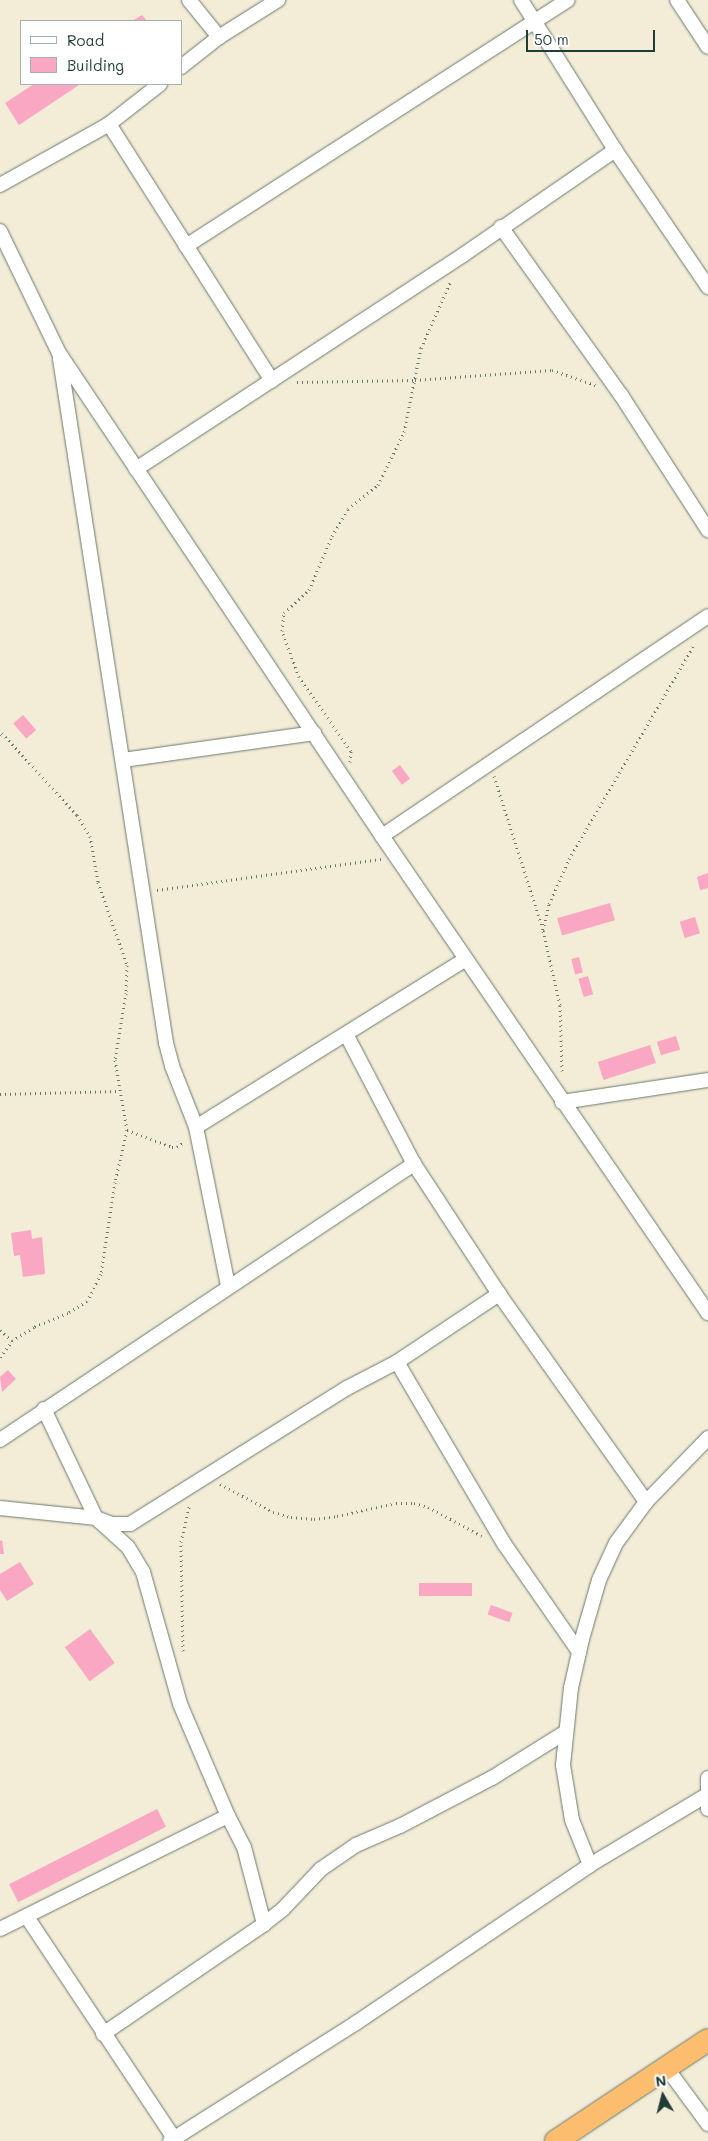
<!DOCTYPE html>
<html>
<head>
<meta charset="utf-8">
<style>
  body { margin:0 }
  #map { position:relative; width:708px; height:2141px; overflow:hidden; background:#f3ecd7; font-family:Mali,sans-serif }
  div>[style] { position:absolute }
  .building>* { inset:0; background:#faa7c3; transform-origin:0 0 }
  .path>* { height:3px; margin-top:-1.5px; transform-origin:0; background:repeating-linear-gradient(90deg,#697a6d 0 1px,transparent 0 5px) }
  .roads { filter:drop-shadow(0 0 1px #697a6d) drop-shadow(0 0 1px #697a6d) }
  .minor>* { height:14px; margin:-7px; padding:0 7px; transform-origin:7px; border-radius:7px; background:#fff }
  .trunk>* { height:22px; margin:-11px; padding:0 11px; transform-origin:11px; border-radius:11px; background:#fcbd6f }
  span { translate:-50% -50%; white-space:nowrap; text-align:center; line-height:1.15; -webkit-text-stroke:4px #fff; paint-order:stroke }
  .legend { position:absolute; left:20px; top:20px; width:162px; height:65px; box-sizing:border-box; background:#fff; border:1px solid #a5b1ae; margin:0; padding:6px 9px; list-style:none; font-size:15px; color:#1f3d34 }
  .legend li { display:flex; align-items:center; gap:10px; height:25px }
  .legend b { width:25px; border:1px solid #a5b1ae }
  .north { position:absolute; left:638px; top:2071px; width:50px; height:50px; -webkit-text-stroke:4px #fff; paint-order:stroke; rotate:352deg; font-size:14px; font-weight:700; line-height:20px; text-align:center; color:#1f3d34 }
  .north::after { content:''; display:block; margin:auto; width:18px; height:22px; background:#1f3d34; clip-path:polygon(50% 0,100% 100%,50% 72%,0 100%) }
  .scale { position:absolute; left:526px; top:30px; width:129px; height:22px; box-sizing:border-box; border:2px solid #1f3d34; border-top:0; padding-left:6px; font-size:15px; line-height:18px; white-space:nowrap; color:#1f3d34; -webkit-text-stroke:4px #fff; paint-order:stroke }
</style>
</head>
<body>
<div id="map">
  <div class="building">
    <i style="clip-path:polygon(142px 15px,147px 21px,132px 21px)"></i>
    <i style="clip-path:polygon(34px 84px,78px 84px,79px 85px,19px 125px,5px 103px)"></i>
    <i style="left:23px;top:715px;width:20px;height:13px;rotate:49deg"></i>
    <i style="left:400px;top:765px;width:17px;height:10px;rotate:54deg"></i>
    <i style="clip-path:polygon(708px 873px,708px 888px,700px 890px,697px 877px)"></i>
    <i style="left:610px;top:903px;width:18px;height:55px;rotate:74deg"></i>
    <i style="left:695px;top:917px;width:17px;height:16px;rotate:73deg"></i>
    <i style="left:579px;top:957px;width:16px;height:8px;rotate:76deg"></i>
    <i style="left:588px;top:976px;width:19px;height:10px;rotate:74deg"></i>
    <i style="left:676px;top:1036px;width:14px;height:20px;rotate:73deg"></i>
    <i style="left:650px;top:1045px;width:19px;height:55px;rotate:72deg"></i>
    <i style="clip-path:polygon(31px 1230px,32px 1239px,42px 1237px,45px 1274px,23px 1277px,20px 1255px,14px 1256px,11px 1233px)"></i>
    <i style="clip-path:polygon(8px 1370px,16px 1379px,2px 1392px,0 1377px)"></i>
    <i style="clip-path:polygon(2px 1540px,4px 1554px,0 1554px,0 1541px)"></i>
    <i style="clip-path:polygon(20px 1562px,34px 1584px,7px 1601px,0 1590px,0 1574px)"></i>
    <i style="left:419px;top:1583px;width:53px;height:13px"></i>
    <i style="left:491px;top:1605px;width:23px;height:10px;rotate:20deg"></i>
    <i style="left:90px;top:1629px;width:42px;height:31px;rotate:54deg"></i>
    <i style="left:157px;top:1809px;width:20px;height:166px;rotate:63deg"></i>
  </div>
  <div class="path">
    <i style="left:297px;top:382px;width:118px;rotate:-1deg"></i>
    <i style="left:415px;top:380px;width:137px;rotate:-4.2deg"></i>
    <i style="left:552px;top:370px;width:46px;rotate:19.2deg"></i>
    <i style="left:0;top:735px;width:3px;rotate:-45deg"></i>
    <i style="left:2px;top:733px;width:111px;rotate:47.6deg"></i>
    <i style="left:77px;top:815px;width:25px;rotate:58deg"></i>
    <i style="left:90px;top:836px;width:47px;rotate:80.1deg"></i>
    <i style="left:98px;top:882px;width:88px;rotate:70.7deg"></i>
    <i style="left:127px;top:965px;width:28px;rotate:92deg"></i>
    <i style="left:126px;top:993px;width:68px;rotate:99.3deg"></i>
    <i style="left:115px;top:1060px;width:71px;rotate:80.3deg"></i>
    <i style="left:127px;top:1130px;width:53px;rotate:103deg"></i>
    <i style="left:115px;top:1182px;width:93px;rotate:98.7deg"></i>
    <i style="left:101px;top:1274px;width:30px;rotate:117deg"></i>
    <i style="left:87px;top:1301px;width:22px;rotate:148deg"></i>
    <i style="left:68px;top:1313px;width:37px;rotate:158deg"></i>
    <i style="left:34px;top:1327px;width:26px;rotate:148deg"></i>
    <i style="left:12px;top:1341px;width:16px;rotate:-137deg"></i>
    <i style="left:350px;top:762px;width:11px;rotate:-85deg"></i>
    <i style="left:351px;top:751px;width:90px;rotate:-125.1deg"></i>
    <i style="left:299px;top:677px;width:49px;rotate:-110.3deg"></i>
    <i style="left:282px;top:631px;width:18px;rotate:-84deg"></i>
    <i style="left:284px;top:613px;width:34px;rotate:-43deg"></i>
    <i style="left:309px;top:590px;width:59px;rotate:-66.9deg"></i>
    <i style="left:332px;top:536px;width:31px;rotate:-59deg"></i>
    <i style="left:348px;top:509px;width:38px;rotate:-39deg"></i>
    <i style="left:378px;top:485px;width:59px;rotate:-63.9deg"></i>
    <i style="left:404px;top:432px;width:86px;rotate:-78.6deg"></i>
    <i style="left:421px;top:348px;width:73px;rotate:-65.9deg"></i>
    <i style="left:494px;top:776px;width:162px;rotate:72.3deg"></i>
    <i style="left:157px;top:890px;width:226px;rotate:-7.9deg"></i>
    <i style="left:562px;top:1071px;width:66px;rotate:-91.7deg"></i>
    <i style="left:560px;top:1005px;width:77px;rotate:-102.8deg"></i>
    <i style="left:543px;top:930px;width:27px;rotate:-77deg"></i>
    <i style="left:549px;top:904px;width:49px;rotate:-66deg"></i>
    <i style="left:569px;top:859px;width:248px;rotate:-59.7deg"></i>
    <i style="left:0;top:1094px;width:120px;rotate:-1.4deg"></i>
    <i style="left:127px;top:1130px;width:48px;rotate:20.7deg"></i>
    <i style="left:172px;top:1147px;width:5px"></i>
    <i style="left:177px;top:1147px;width:9px;rotate:-36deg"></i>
    <i style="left:0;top:1357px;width:20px;rotate:-53deg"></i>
    <i style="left:220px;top:1484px;width:60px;rotate:27.8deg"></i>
    <i style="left:273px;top:1512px;width:19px;rotate:16deg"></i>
    <i style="left:291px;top:1517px;width:23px;rotate:5deg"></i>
    <i style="left:314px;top:1519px;width:23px;rotate:-7deg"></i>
    <i style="left:337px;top:1516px;width:60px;rotate:-12.4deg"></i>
    <i style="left:396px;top:1503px;width:18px"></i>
    <i style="left:414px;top:1503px;width:15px;rotate:16deg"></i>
    <i style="left:428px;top:1507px;width:61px;rotate:28.2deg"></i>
    <i style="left:183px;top:1651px;width:109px;rotate:-91.1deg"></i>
    <i style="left:181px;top:1542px;width:37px;rotate:-77deg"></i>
  </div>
  <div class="roads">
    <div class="minor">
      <i style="left:189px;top:0;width:48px;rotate:51deg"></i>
      <i style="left:521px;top:0;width:177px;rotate:57.9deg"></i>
      <i style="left:615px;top:150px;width:166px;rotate:55.8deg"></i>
      <i style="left:677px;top:0;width:56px;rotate:56.6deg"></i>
      <i style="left:181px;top:67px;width:48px;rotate:-38.3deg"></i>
      <i style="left:219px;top:37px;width:70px;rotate:-32.1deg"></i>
      <i style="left:109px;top:124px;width:304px;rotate:57.6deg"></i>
      <i style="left:0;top:185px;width:125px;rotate:-29.2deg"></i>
      <i style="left:109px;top:124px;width:65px;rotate:-38.1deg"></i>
      <i style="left:501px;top:227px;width:206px;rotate:54.5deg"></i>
      <i style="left:621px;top:395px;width:161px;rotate:57.2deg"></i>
      <i style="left:0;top:231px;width:136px;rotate:64.2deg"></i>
      <i style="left:59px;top:353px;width:581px;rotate:56.23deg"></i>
      <i style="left:382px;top:836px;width:578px;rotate:55.65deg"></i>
      <i style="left:186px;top:246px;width:454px;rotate:-32.8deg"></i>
      <i style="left:60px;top:359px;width:692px;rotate:81.19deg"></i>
      <i style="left:166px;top:1043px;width:24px;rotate:75deg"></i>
      <i style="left:172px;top:1066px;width:66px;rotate:68.5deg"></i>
      <i style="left:196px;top:1127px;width:162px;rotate:78.6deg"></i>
      <i style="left:136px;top:469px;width:391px;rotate:-33.2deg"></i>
      <i style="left:463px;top:255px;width:185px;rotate:-34.6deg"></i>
      <i style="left:123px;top:760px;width:193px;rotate:-8deg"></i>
      <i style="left:382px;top:836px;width:393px;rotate:-34deg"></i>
      <i style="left:346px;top:1034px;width:147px;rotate:62.4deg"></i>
      <i style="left:414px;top:1164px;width:155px;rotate:56.8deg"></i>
      <i style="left:499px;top:1294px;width:255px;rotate:54.7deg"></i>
      <i style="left:562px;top:1102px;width:148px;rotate:-8.6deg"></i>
      <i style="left:196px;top:1127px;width:318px;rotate:-31.9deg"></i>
      <i style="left:397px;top:1362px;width:212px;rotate:59.5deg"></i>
      <i style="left:505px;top:1545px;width:130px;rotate:55.3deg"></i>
      <i style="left:44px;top:1409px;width:121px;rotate:64.5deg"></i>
      <i style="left:96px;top:1518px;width:43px;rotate:42.2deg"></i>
      <i style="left:128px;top:1547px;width:29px;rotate:59deg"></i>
      <i style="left:143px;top:1572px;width:137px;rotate:74.3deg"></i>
      <i style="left:180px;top:1704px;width:122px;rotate:66.8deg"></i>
      <i style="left:228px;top:1816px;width:35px;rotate:63deg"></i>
      <i style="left:244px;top:1847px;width:80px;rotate:75.4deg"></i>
      <i style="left:0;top:1440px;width:498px;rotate:-33.7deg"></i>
      <i style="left:0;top:1508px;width:97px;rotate:5.9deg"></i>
      <i style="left:96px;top:1518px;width:17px;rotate:21deg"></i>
      <i style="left:112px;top:1524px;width:18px"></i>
      <i style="left:130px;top:1524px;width:256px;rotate:-32.1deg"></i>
      <i style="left:347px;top:1388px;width:56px;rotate:-27.5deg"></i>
      <i style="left:397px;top:1362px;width:123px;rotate:-33.7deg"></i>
      <i style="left:708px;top:1778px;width:31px;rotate:90deg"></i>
      <i style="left:590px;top:1865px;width:48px;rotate:-111.8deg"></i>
      <i style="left:572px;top:1820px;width:56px;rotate:-99.3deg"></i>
      <i style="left:563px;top:1765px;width:77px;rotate:-84.1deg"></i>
      <i style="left:571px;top:1688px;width:50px;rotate:-77.3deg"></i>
      <i style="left:582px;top:1639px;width:61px;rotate:-73.9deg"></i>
      <i style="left:599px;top:1580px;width:41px;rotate:-65.3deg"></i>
      <i style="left:616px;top:1543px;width:51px;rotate:-53.8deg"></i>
      <i style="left:646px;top:1502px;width:89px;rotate:-45.9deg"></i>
      <i style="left:27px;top:1917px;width:269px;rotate:56.4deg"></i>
      <i style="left:0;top:1929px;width:254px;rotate:-26.4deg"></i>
      <i style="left:103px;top:2034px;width:195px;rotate:-34.3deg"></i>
      <i style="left:264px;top:1924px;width:24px;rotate:-38deg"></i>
      <i style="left:283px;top:1909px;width:55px;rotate:-46.5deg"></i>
      <i style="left:321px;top:1869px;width:42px;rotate:-34.4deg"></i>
      <i style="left:356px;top:1845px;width:48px;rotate:-23.4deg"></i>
      <i style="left:400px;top:1826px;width:104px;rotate:-27.6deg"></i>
      <i style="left:492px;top:1778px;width:85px;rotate:-32deg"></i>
      <i style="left:666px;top:2067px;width:71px;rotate:53.6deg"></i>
      <i style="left:170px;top:2141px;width:220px;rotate:-32.4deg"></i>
      <i style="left:356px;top:2023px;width:282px;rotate:-34deg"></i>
      <i style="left:590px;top:1865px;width:136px;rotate:-30.9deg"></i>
    </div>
    <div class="trunk">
      <i style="left:556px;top:2141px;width:182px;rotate:-33.6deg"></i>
    </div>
  </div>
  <ul class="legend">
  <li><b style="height:6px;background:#fff"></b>Road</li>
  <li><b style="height:14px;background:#faa7c3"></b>Building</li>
  </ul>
  <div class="north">N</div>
  <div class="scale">50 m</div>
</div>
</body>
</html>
